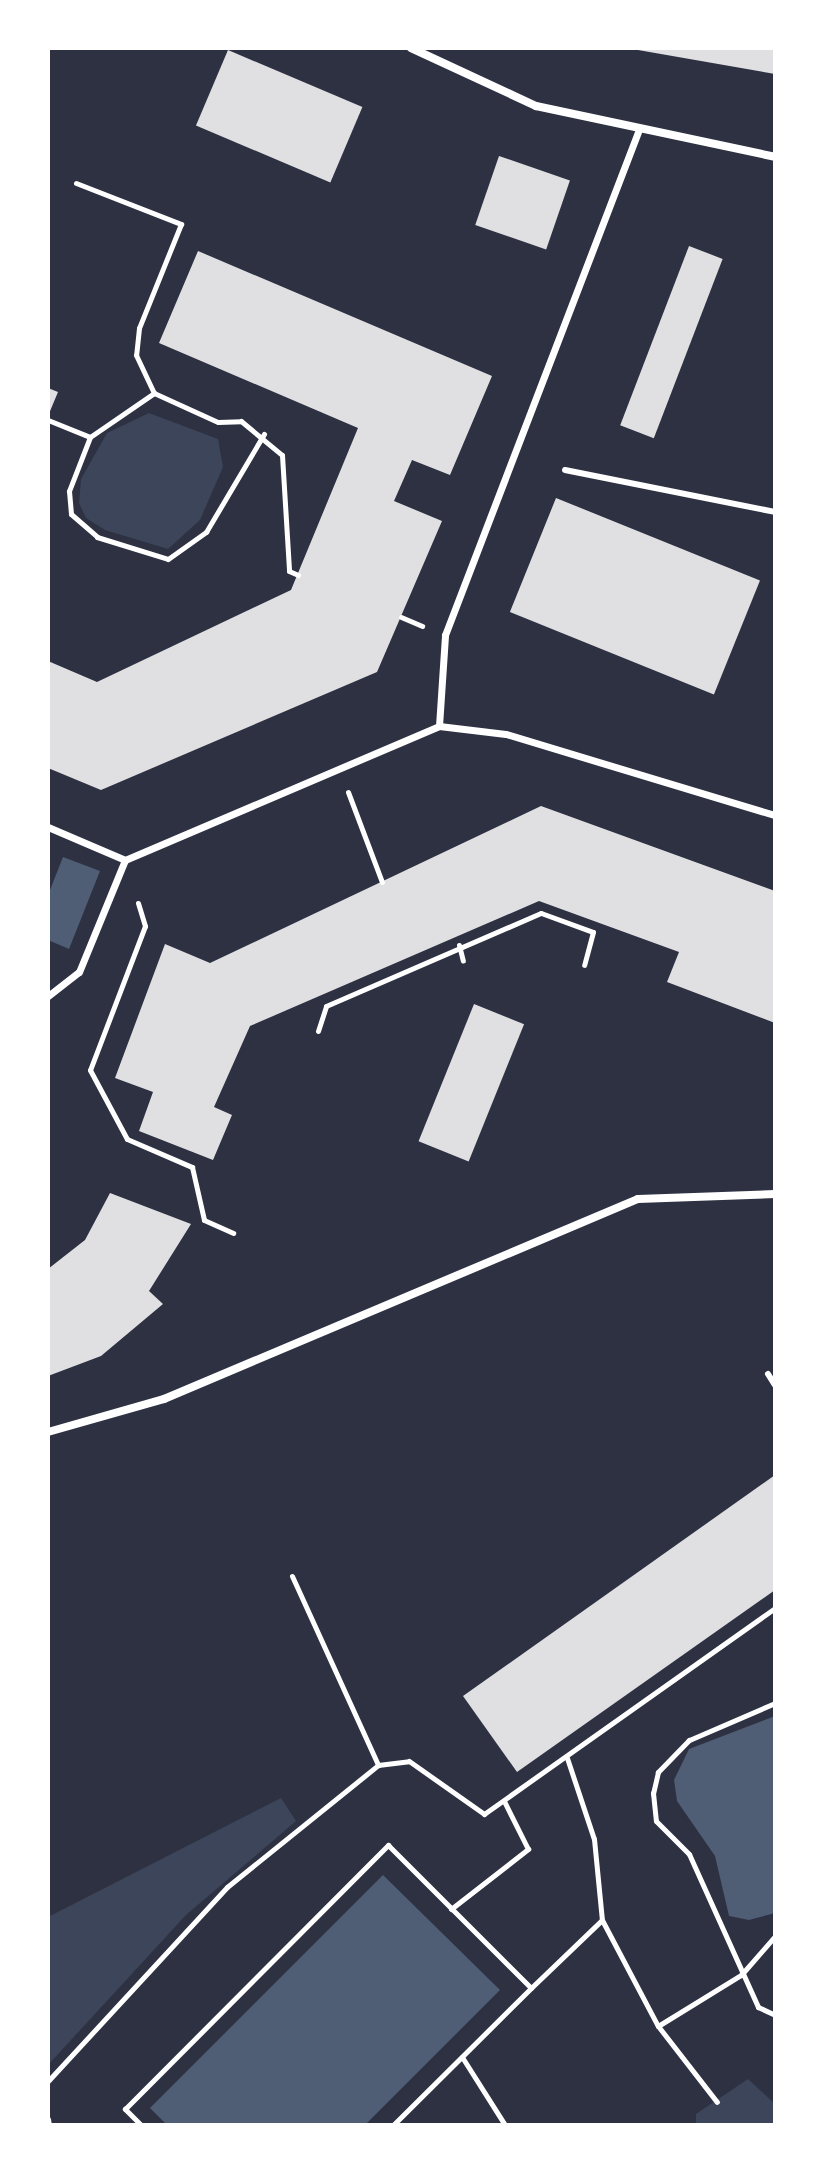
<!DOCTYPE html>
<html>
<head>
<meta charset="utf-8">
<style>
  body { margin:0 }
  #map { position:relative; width:823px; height:2173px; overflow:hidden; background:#2d3142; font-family:"Noto Sans",sans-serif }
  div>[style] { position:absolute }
  .green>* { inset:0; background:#3c4559 }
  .water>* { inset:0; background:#4f5d75 }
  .building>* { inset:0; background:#e0e0e3; transform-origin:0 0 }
  .path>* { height:5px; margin:-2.5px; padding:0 2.5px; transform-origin:2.5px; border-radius:2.5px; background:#fff }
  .service>* { height:6px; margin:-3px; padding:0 3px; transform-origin:3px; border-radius:3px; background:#fff }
  .pedestrian>* { height:7px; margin:-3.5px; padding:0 3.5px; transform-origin:3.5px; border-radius:3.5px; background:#fff }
  .minor>* { height:8px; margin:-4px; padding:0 4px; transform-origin:4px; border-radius:4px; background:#fff }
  span { translate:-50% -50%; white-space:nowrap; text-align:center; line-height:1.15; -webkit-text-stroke:8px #fff; paint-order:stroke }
  .frame { position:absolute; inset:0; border:50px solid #fff; pointer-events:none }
</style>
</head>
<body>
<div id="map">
  <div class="green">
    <i style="clip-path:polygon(149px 413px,218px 439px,223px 467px,200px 520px,168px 549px,105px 530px,86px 518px,79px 503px,81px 479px,107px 433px)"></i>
    <i style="clip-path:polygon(281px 1798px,296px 1821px,186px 1915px,48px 2065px,48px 1917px)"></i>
    <i style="clip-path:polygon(748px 2079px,775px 2104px,775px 2125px,696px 2125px,696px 2114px)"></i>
  </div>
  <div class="water">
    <i style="clip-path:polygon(63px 857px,100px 871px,69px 949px,48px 940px,48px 895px)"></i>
    <i style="clip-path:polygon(775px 1716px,775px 1913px,749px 1920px,729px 1916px,715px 1856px,677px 1801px,674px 1780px,689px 1749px)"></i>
    <i style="clip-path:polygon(383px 1875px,500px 1990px,365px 2125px,167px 2125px,150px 2108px)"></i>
  </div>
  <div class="building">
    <i style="clip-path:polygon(638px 48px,775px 48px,775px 74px,638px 50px)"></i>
    <i style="left:228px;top:50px;width:146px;height:82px;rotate:23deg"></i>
    <i style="left:499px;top:156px;width:75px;height:73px;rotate:19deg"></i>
    <i style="left:689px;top:246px;width:36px;height:192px;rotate:21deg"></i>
    <i style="clip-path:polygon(198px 251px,492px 376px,450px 475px,412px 460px,394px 501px,442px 521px,377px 672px,101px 790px,48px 768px,48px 661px,97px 682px,291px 590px,358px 428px,159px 343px)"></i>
    <i style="clip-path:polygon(48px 388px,58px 392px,48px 416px)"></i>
    <i style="left:556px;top:498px;width:220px;height:123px;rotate:22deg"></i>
    <i style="clip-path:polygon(541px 806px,775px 891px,775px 1023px,667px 982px,679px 952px,539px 901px,250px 1026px,214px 1107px,232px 1115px,213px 1160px,139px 1131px,153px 1092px,115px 1078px,165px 944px,210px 963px)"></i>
    <i style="left:474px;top:1004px;width:54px;height:148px;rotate:22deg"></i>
    <i style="clip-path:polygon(110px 1193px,191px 1224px,149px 1291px,163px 1304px,101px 1356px,48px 1376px,48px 1269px,85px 1240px)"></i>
    <i style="clip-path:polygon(775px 1475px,775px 1590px,517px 1772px,463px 1696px)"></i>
  </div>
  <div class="path">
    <i style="left:76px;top:183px;width:113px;rotate:21.3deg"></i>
    <i style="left:181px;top:224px;width:112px;rotate:112deg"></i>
    <i style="left:139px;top:328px;width:27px;rotate:96deg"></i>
    <i style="left:136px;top:355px;width:42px;rotate:64.7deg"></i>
    <i style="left:154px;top:393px;width:70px;rotate:24.4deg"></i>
    <i style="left:218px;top:422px;width:23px;rotate:-2deg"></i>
    <i style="left:241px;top:421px;width:53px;rotate:39.7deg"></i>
    <i style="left:282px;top:455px;width:116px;rotate:86.5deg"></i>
    <i style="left:289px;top:571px;width:10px;rotate:24deg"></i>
    <i style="left:48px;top:420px;width:45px;rotate:22deg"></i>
    <i style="left:90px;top:437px;width:78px;rotate:-34.5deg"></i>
    <i style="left:90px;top:437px;width:58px;rotate:111.3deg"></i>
    <i style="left:69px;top:491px;width:23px;rotate:85deg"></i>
    <i style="left:71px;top:514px;width:35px;rotate:41deg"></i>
    <i style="left:97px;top:537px;width:74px;rotate:17.2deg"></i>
    <i style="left:168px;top:559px;width:47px;rotate:-35.4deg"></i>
    <i style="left:206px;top:532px;width:114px;rotate:-59.4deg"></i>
    <i style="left:401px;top:617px;width:23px;rotate:23deg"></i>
    <i style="left:348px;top:792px;width:96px;rotate:69.3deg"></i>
    <i style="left:138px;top:903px;width:24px;rotate:73deg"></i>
    <i style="left:145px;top:926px;width:154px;rotate:110.9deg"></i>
    <i style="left:90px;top:1070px;width:78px;rotate:61.8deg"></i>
    <i style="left:127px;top:1139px;width:71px;rotate:23.3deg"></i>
    <i style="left:192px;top:1167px;width:54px;rotate:77.2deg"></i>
    <i style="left:204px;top:1220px;width:32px;rotate:24deg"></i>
    <i style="left:459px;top:945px;width:16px;rotate:76deg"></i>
    <i style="left:318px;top:1031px;width:26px;rotate:-72deg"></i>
    <i style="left:326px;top:1006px;width:234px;rotate:-23.4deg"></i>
    <i style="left:541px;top:913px;width:55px;rotate:20.1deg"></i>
    <i style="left:593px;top:932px;width:34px;rotate:105deg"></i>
    <i style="left:292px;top:1576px;width:208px;rotate:65.5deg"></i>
    <i style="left:775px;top:1703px;width:94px;rotate:156.7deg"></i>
    <i style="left:689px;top:1740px;width:45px;rotate:134.1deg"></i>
    <i style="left:658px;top:1772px;width:22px;rotate:103deg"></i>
    <i style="left:653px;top:1793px;width:28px;rotate:84deg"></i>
    <i style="left:656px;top:1821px;width:47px;rotate:45deg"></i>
    <i style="left:689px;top:1854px;width:168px;rotate:65.7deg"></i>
    <i style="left:758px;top:2007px;width:19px;rotate:25deg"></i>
    <i style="left:567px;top:1758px;width:85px;rotate:71.6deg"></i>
    <i style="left:594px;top:1839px;width:81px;rotate:84.4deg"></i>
    <i style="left:602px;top:1920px;width:120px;rotate:62.2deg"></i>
    <i style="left:658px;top:2026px;width:96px;rotate:52.2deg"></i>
    <i style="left:451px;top:1909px;width:98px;rotate:-37.9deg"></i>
    <i style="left:528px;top:1849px;width:54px;rotate:-116.6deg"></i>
    <i style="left:531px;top:1988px;width:98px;rotate:-43.8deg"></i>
    <i style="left:658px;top:2026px;width:97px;rotate:-31.6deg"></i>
    <i style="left:741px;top:1975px;width:52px;rotate:-48.9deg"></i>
    <i style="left:462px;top:2057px;width:80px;rotate:57.7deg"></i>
    <i style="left:48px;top:2081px;width:264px;rotate:-47.3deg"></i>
    <i style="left:227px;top:1887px;width:194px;rotate:-38.9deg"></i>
    <i style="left:378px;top:1765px;width:31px;rotate:-7deg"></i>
    <i style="left:409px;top:1761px;width:92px;rotate:35.2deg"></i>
    <i style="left:484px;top:1814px;width:357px;rotate:-35.3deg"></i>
    <i style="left:48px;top:2119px;width:6px;rotate:81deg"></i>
    <i style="left:141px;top:2125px;width:23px;rotate:-135deg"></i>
    <i style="left:125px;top:2109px;width:373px;rotate:-45.1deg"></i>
    <i style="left:388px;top:1845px;width:202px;rotate:45deg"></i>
    <i style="left:531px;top:1988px;width:194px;rotate:135.2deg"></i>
  </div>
  <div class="service">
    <i style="left:565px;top:470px;width:214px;rotate:11.3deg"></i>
    <i style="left:768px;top:1374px;width:13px;rotate:58deg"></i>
  </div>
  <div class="pedestrian">
    <i style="left:439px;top:726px;width:91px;rotate:-86.2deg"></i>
    <i style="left:445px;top:635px;width:539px;rotate:-69.01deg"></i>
    <i style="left:48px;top:827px;width:84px;rotate:23.2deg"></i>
    <i style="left:125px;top:860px;width:341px;rotate:-23.1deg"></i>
    <i style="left:439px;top:726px;width:67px;rotate:6.8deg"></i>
    <i style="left:506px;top:734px;width:281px;rotate:16.8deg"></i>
    <i style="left:48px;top:996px;width:39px;rotate:-38deg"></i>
    <i style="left:79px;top:972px;width:121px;rotate:-67.7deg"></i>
  </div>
  <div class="minor">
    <i style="left:411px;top:48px;width:138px;rotate:24.9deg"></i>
    <i style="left:536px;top:106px;width:244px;rotate:12deg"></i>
    <i style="left:48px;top:1432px;width:121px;rotate:-15.9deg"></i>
    <i style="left:164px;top:1399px;width:514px;rotate:-22.88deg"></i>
    <i style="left:638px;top:1199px;width:137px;rotate:-2.1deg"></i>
  </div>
  <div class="frame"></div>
</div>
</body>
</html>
